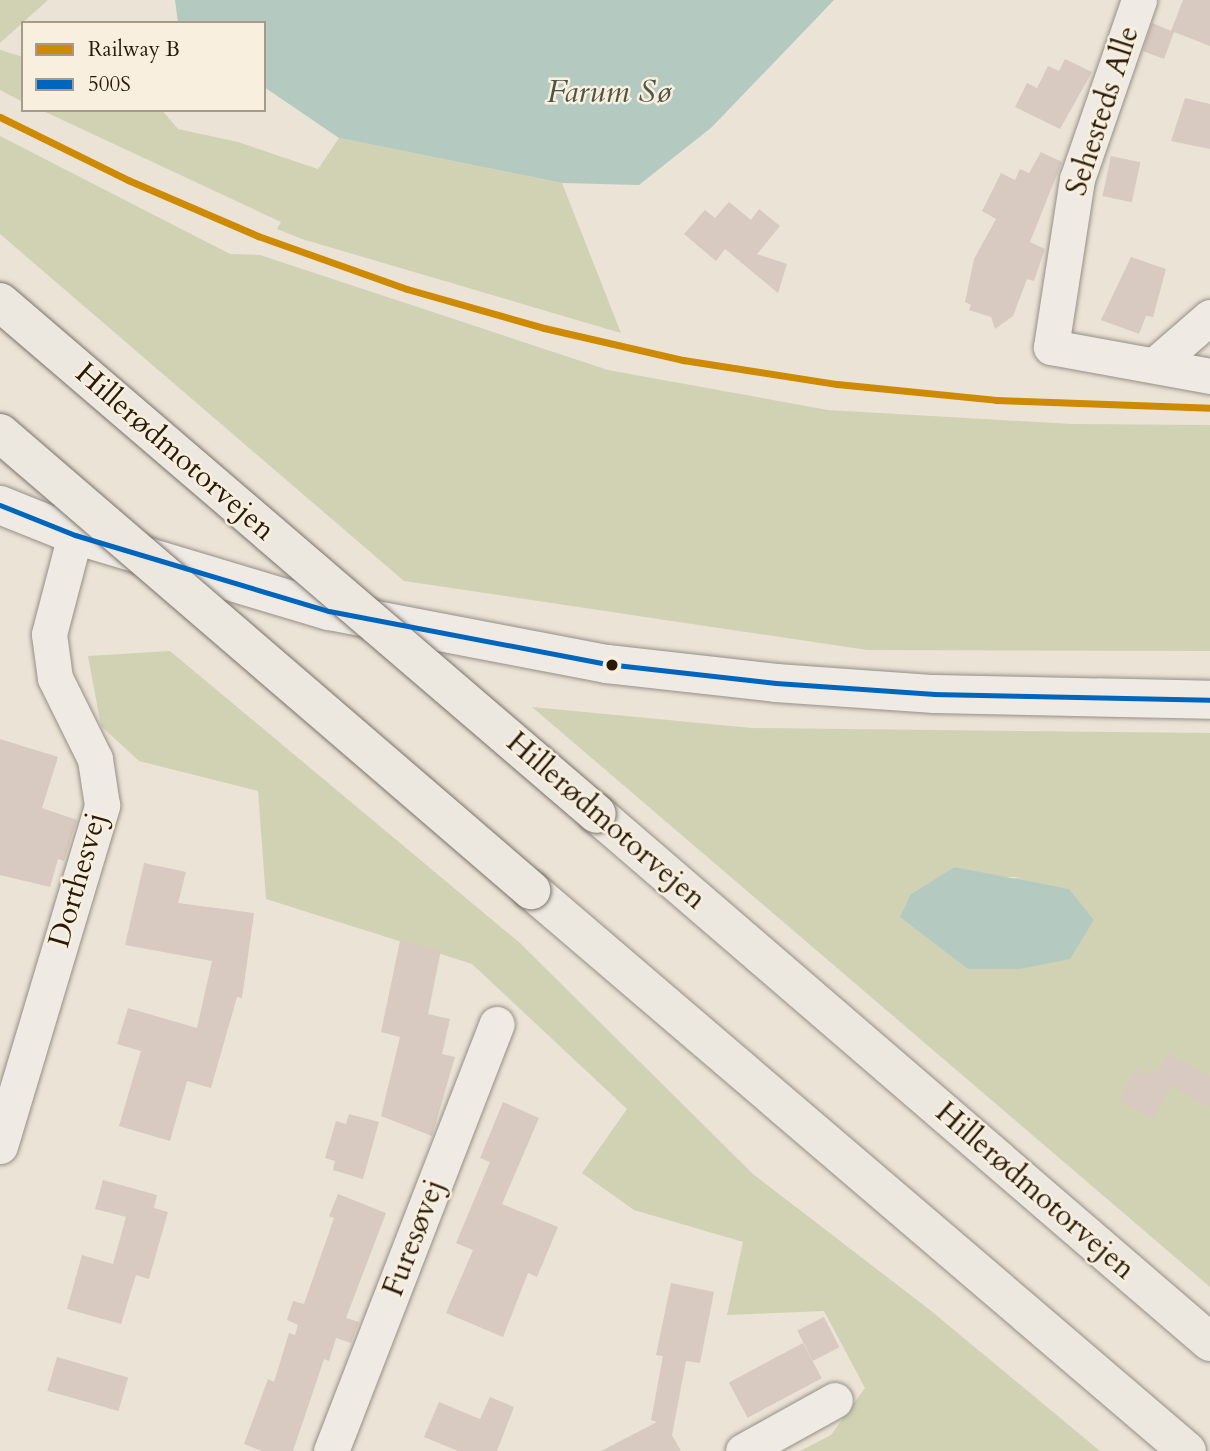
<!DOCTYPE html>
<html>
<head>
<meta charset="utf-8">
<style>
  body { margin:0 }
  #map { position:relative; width:1210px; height:1451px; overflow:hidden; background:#ebe3d6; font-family:Cardo,serif }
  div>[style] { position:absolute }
  .green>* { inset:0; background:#d1d2b3 }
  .water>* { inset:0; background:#b4cac0 }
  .building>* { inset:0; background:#d8cac0; transform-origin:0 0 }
  .roads { filter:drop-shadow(0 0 2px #968f86) drop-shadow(0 0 2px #968f86) }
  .street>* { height:35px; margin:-17.5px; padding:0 17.5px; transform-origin:17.5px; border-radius:17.5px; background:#efebe4 }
  .secondary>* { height:38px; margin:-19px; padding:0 19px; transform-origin:19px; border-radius:19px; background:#efebe4 }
  .highway>* { height:38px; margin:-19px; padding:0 19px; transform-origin:19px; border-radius:19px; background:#ece7df }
  .bridges { filter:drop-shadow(0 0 2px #7b746b) drop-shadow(0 0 2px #7b746b) }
  .highway-bridge>* { height:38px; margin:-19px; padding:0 19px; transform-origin:19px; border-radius:19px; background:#ece7df }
  .bus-1>* { height:5px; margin:-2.5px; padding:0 2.5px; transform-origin:2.5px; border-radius:2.5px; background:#0065bd }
  .rail-1>* { height:7px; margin:-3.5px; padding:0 3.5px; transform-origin:3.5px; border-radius:3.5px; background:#ce8a02 }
  .dots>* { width:19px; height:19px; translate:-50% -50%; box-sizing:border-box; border:4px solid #f8efde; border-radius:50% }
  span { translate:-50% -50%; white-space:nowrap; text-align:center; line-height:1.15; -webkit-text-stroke:5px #f8efde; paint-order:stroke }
  .street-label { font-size:30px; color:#2a1a08 }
  .water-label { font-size:32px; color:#525445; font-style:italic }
  .legend { position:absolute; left:21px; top:21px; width:245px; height:91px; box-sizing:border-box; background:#f8efde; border:2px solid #a69a88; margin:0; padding:9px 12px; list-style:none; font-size:21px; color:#2a1a08 }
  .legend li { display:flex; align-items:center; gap:14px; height:35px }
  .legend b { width:35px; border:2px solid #a69a88 }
</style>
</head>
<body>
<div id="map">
  <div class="green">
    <i style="clip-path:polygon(0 0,48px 0,0 43px)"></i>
    <i style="clip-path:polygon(0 50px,23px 57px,23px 102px,0 90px)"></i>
    <i style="clip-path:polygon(41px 110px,162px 110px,178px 129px,238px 142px,318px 169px,339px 138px,562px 183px,621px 333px,302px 239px,277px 229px,281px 222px)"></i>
    <i style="clip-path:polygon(0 136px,230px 254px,260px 255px,608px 370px,828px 410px,1072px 424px,1210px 425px,1210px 651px,867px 650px,404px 581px,0 234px)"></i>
    <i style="clip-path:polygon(170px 651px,520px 943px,753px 1174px,930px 1310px,1100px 1451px,800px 1451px,831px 1435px,865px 1388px,824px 1311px,727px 1315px,743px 1242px,634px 1210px,582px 1173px,627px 1109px,472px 964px,266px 899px,258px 791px,139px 761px,101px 726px,88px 656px)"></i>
    <i style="clip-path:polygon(evenodd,532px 707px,752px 728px,1210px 733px,1210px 1287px,532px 707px,954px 867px,993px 877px,1021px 877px,911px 894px,954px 867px)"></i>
  </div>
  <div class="water">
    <i style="clip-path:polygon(175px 0,834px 0,712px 127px,639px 185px,562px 183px,339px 138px,264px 87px,264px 23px,178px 23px)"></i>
    <i style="clip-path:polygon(954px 867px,1069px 889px,1094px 920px,1070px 959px,1020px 969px,968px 969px,900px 917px,911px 894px)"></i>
  </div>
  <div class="building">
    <i style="clip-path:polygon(1183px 0,1210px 0,1210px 46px,1174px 32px,1164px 59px,1143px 51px,1152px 23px,1171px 31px)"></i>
    <i style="clip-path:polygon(1065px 59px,1092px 72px,1060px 129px,1015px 107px,1027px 83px,1037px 88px,1048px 66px,1059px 71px)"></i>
    <i style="clip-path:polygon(1185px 98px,1210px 104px,1210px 149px,1171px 141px)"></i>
    <i style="clip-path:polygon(1041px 152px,1062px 162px,1030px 242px,1045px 249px,1034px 281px,1027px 279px,1013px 316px,995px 329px,991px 317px,969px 310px,971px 305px,965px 302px,974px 259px,996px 219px,982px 211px,1001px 173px,1015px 180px,1020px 169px,1029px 173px)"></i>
    <i style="left:1111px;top:156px;width:30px;height:41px;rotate:12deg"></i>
    <i style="clip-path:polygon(729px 202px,751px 220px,759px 209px,780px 226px,757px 254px,787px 264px,778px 293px,725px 249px,716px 261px,684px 234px,705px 210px,715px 218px)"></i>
    <i style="clip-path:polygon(1131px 257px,1166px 269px,1153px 317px,1146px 316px,1139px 334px,1101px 320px)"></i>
    <i style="clip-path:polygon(0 739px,58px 757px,42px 808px,77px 820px,64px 861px,58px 859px,50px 887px,0 875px)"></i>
    <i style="clip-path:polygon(144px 863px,186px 872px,178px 903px,254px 913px,242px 998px,237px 997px,211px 1088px,187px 1081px,170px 1141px,119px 1126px,141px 1051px,117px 1044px,128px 1008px,197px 1028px,212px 961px,125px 945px)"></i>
    <i style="clip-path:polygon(400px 941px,441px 950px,428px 1014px,450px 1019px,442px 1054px,455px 1057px,432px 1136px,381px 1116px,400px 1037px,381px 1032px)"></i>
    <i style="clip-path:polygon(1169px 1053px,1210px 1077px,1210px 1108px,1171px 1086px,1152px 1119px,1119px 1100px,1137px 1069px,1148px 1075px,1151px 1070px,1157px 1073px)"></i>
    <i style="clip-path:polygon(503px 1102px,539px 1118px,502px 1204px,558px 1227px,537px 1277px,528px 1273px,503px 1337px,446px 1313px,473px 1250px,456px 1243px,490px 1162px,480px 1158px)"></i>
    <i style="clip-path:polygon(349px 1114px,379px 1122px,363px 1179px,333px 1170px,335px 1161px,325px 1158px,336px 1121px,346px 1124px)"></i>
    <i style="clip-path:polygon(103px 1180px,157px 1195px,154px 1208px,168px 1212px,149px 1279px,136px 1275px,121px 1324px,67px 1309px,82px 1255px,113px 1264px,126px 1217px,95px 1209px)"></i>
    <i style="clip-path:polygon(338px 1194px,386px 1213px,346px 1318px,359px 1322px,351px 1343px,336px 1338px,329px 1361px,324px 1359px,293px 1451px,262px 1451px,244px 1444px,268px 1379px,274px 1382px,289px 1333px,295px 1335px,298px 1325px,287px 1320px,293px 1301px,304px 1304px,334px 1218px,329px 1216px)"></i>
    <i style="clip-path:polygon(671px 1283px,714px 1292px,700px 1363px,686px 1361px,672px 1435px,681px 1451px,601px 1451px,657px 1422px,651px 1420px,663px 1356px,656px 1355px)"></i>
    <i style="left:824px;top:1317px;width:34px;height:30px;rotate:63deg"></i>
    <i style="left:803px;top:1343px;width:40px;height:84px;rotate:62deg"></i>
    <i style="left:57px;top:1357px;width:74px;height:35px;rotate:16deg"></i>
    <i style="clip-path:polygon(490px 1397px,514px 1407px,497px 1451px,458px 1451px,424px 1437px,439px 1402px,480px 1419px)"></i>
  </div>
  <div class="roads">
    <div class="street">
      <i style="left:1139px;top:0;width:189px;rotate:109.1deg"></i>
      <i style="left:1077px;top:179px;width:170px;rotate:98.8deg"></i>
      <i style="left:1051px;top:347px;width:162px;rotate:10.3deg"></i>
      <i style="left:1157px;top:363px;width:70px;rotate:-41deg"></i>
      <i style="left:0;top:1146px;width:356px;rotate:-73.3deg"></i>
      <i style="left:102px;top:805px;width:47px;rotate:-98.7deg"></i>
      <i style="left:95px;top:759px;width:90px;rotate:-116.3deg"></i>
      <i style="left:55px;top:678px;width:44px;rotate:-97.8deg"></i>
      <i style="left:49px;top:634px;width:102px;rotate:-75.3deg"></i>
      <i style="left:331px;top:1451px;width:458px;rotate:-68.8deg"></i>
      <i style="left:743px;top:1451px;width:105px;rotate:-29deg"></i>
    </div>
    <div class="secondary">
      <i style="left:0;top:505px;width:81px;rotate:21.8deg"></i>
      <i style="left:75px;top:535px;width:265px;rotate:16.7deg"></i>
      <i style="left:329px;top:611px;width:283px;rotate:10.8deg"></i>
      <i style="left:607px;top:664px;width:170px;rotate:6.4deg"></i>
      <i style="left:776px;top:683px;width:159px;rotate:4deg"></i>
      <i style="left:935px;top:694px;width:275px;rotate:1.2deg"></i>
    </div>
    <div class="highway">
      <i style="left:597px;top:814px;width:809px;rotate:40.74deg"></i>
      <i style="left:531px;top:890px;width:863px;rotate:40.54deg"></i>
    </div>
  </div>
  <div class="bridges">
    <div class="highway-bridge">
      <i style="left:0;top:302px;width:786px;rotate:40.62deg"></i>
      <i style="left:0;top:433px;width:701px;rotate:40.72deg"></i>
    </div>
  </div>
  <div class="bus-1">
    <i style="left:0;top:505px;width:81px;rotate:21.8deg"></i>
    <i style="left:75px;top:535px;width:265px;rotate:16.7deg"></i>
    <i style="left:329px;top:611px;width:283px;rotate:10.8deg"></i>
    <i style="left:607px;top:664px;width:170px;rotate:6.4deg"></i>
    <i style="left:776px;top:683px;width:159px;rotate:4deg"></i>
    <i style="left:935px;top:694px;width:275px;rotate:1.2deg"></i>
  </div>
  <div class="rail-1">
    <i style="left:0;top:117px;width:143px;rotate:26.2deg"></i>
    <i style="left:128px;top:180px;width:142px;rotate:23.3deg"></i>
    <i style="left:258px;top:236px;width:158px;rotate:19.6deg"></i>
    <i style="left:407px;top:289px;width:142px;rotate:15.9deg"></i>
    <i style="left:544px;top:328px;width:143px;rotate:13deg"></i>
    <i style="left:683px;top:360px;width:156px;rotate:8.9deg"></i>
    <i style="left:837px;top:384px;width:160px;rotate:5.7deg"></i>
    <i style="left:996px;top:400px;width:214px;rotate:2.1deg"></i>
  </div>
  <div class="dots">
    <i style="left:612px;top:665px;background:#2a1a08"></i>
  </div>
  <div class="street-label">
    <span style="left:1103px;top:111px;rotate:-72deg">Sehesteds Alle</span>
    <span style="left:175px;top:452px;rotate:41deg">Hillerødmotorvejen</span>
    <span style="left:606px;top:821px;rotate:41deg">Hillerødmotorvejen</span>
    <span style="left:78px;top:880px;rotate:-74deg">Dorthesvej</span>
    <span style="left:1035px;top:1191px;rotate:41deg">Hillerødmotorvejen</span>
    <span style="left:414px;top:1238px;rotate:-69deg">Furesøvej</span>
  </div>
  <div class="water-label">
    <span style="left:609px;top:92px">Farum Sø</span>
  </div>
  <ul class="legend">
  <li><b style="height:9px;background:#ce8a02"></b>Railway B</li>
  <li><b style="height:9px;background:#0065bd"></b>500S</li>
  </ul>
</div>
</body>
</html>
